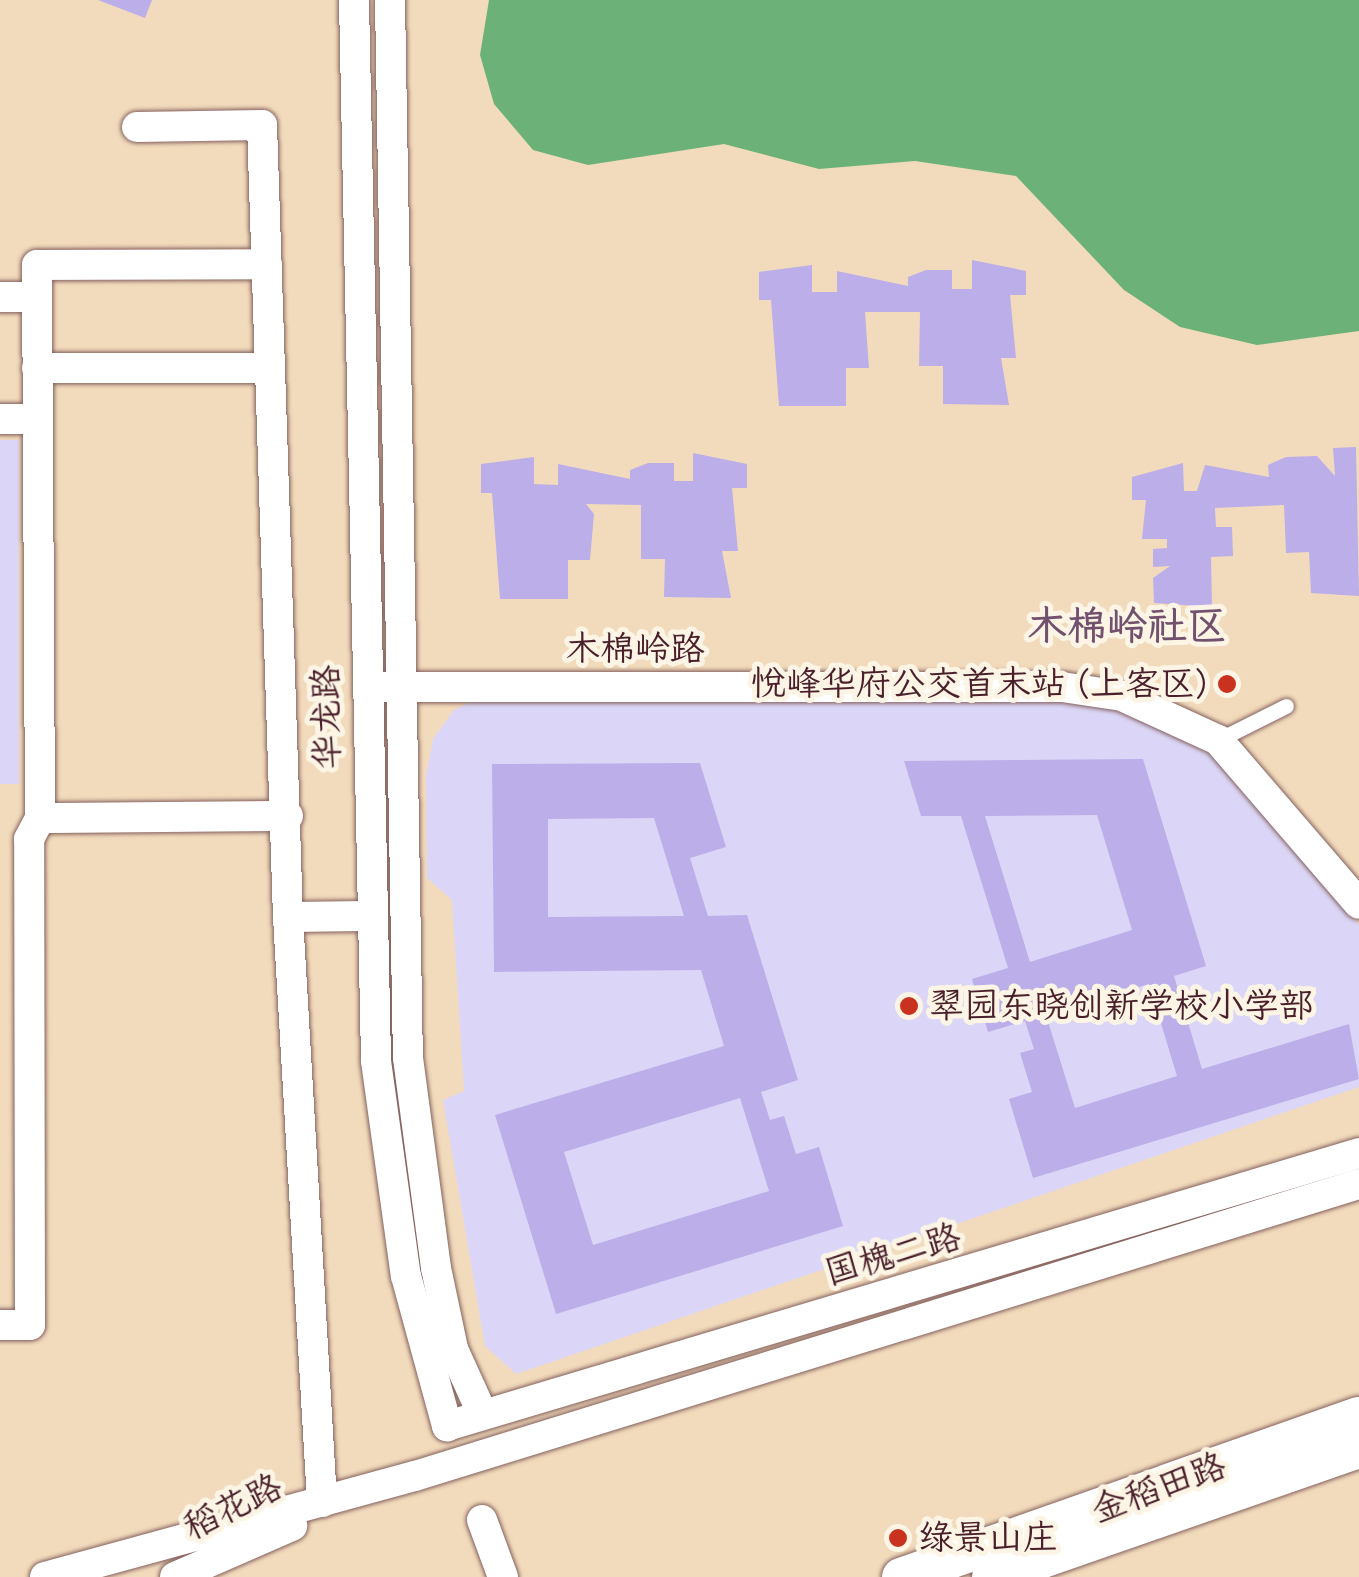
<!DOCTYPE html>
<html>
<head>
<meta charset="utf-8">
<style>
  body { margin:0 }
  #map { position:relative; width:1359px; height:1577px; overflow:hidden; background:#f2dbbc; font-family:"Comic Neue","LXGW WenKai TC",sans-serif }
  div>[style] { position:absolute }
  .built>* { inset:0; background:#dbd6f7; transform-origin:0 0 }
  .forest>* { inset:0; background:#6cb278 }
  .building>* { inset:0; background:#bbaee9 }
  .roads { filter:drop-shadow(0 0 2px #85615e) drop-shadow(0 0 2px #85615e) }
  .service>* { height:15px; margin:-7.5px; padding:0 7.5px; transform-origin:7.5px; border-radius:7.5px; background:#fff }
  .minor>* { height:30px; margin:-15px; padding:0 15px; transform-origin:15px; border-radius:15px; background:#fff }
  .tertiary>* { height:38px; margin:-19px; padding:0 19px; transform-origin:19px; border-radius:19px; background:#fff }
  .dots>* { width:28px; height:28px; translate:-50% -50%; box-sizing:border-box; border:5px solid #fcf5e5; border-radius:50% }
  span { translate:-50% -50%; white-space:nowrap; text-align:center; line-height:1.15; -webkit-text-stroke:10px #fcf5e5; paint-order:stroke }
  .street-label { font-size:35px; color:#4a1f2b }
  .poi-label { font-size:35px; color:#4a1f2b }
  .right { translate:-100% -50%; text-align:right }
  .left { translate:0 -50%; text-align:left }
  .quarter-label { font-size:40px; color:#72516e; font-weight:700 }
</style>
</head>
<body>
<div id="map">
  <div class="built">
    <i style="left:0;top:440px;width:19px;height:344px"></i>
    <i style="clip-path:polygon(1120px 696px,1251px 760px,1359px 925px,1359px 1087px,516px 1374px,485px 1346px,443px 1100px,464px 1091px,452px 900px,427px 878px,426px 776px,433px 739px,454px 710px,479px 698px)"></i>
  </div>
  <div class="forest">
    <i style="clip-path:polygon(489px 0,1359px 0,1359px 331px,1257px 345px,1180px 327px,1124px 290px,1016px 176px,915px 161px,819px 169px,724px 144px,588px 165px,533px 150px,494px 104px,480px 55px)"></i>
  </div>
  <div class="building">
    <i style="clip-path:polygon(98px 0,152px 0,145px 18px)"></i>
    <i style="clip-path:polygon(972px 260px,1026px 271px,1026px 295px,1010px 295px,1016px 358px,1001px 358px,1009px 405px,943px 404px,943px 366px,919px 366px,920px 312px,865px 312px,869px 368px,846px 368px,846px 406px,779px 406px,771px 300px,759px 300px,759px 272px,812px 265px,812px 292px,837px 292px,837px 271px,908px 286px,908px 277px,926px 270px,952px 270px,952px 289px,972px 289px)"></i>
    <i style="clip-path:polygon(1356px 447px,1359px 596px,1311px 593px,1309px 552px,1286px 553px,1284px 505px,1215px 508px,1216px 527px,1232px 527px,1233px 556px,1211px 557px,1212px 607px,1154px 603px,1153px 578px,1170px 566px,1153px 567px,1153px 549px,1167px 548px,1167px 539px,1142px 539px,1146px 500px,1132px 500px,1132px 477px,1183px 463px,1184px 491px,1197px 491px,1205px 465px,1269px 477px,1268px 465px,1286px 457px,1317px 456px,1335px 476px,1333px 448px)"></i>
    <i style="clip-path:polygon(693px 453px,747px 464px,747px 488px,732px 488px,738px 551px,722px 551px,731px 598px,664px 597px,665px 559px,641px 559px,641px 505px,586px 504px,594px 514px,590px 560px,568px 560px,568px 599px,500px 599px,492px 493px,481px 493px,481px 464px,534px 457px,534px 484px,558px 485px,558px 464px,630px 479px,630px 470px,648px 463px,674px 463px,674px 481px,693px 481px)"></i>
    <i style="clip-path:polygon(evenodd,1143px 759px,1206px 966px,1174px 976px,1202px 1069px,1349px 1024px,1359px 1079px,1033px 1178px,1009px 1099px,1032px 1092px,1020px 1053px,1034px 1049px,1025px 1021px,988px 1032px,972px 979px,1008px 968px,961px 816px,921px 816px,904px 761px,1143px 759px,1097px 815px,1132px 930px,1030px 962px,985px 816px,1097px 815px,1143px 759px,1149px 984px,1177px 1076px,1075px 1108px,1046px 1015px,1149px 984px)"></i>
    <i style="clip-path:polygon(evenodd,700px 763px,726px 847px,690px 858px,708px 916px,747px 915px,798px 1080px,761px 1092px,770px 1120px,784px 1116px,796px 1154px,819px 1147px,843px 1226px,556px 1314px,495px 1115px,724px 1046px,701px 970px,494px 972px,492px 764px,700px 763px,654px 818px,684px 916px,548px 917px,548px 819px,654px 818px,700px 763px,740px 1098px,769px 1191px,593px 1245px,564px 1152px,740px 1098px)"></i>
  </div>
  <div class="roads">
    <div class="service">
      <i style="left:1218px;top:740px;width:76px;rotate:-26.6deg"></i>
    </div>
    <div class="minor">
      <i style="left:354px;top:0;width:1061px;rotate:88.81deg"></i>
      <i style="left:376px;top:1061px;width:217px;rotate:82.1deg"></i>
      <i style="left:406px;top:1276px;width:156px;rotate:74.7deg"></i>
      <i style="left:447px;top:1426px;width:952px;rotate:-16.66deg"></i>
      <i style="left:390px;top:0;width:1058px;rotate:89.03deg"></i>
      <i style="left:408px;top:1058px;width:212px;rotate:82.4deg"></i>
      <i style="left:436px;top:1268px;width:83px;rotate:78.1deg"></i>
      <i style="left:453px;top:1349px;width:70px;rotate:65.6deg"></i>
      <i style="left:137px;top:127px;width:125px;rotate:-0.9deg"></i>
      <i style="left:262px;top:125px;width:792px;rotate:88.12deg"></i>
      <i style="left:288px;top:917px;width:586px;rotate:86.67deg"></i>
      <i style="left:0;top:297px;width:37px"></i>
      <i style="left:37px;top:368px;width:232px"></i>
      <i style="left:0;top:419px;width:37px"></i>
      <i style="left:378px;top:687px;width:684px"></i>
      <i style="left:1062px;top:687px;width:61px;rotate:8.5deg"></i>
      <i style="left:1122px;top:696px;width:106px;rotate:24.6deg"></i>
      <i style="left:1218px;top:740px;width:216px;rotate:49.3deg"></i>
      <i style="left:40px;top:818px;width:553px;rotate:-90.31deg"></i>
      <i style="left:37px;top:265px;width:230px;rotate:-0.2deg"></i>
      <i style="left:288px;top:917px;width:79px;rotate:-0.7deg"></i>
      <i style="left:0;top:1325px;width:30px"></i>
      <i style="left:30px;top:1325px;width:486px;rotate:-90.1deg"></i>
      <i style="left:29px;top:839px;width:24px;rotate:-62deg"></i>
      <i style="left:40px;top:818px;width:248px;rotate:-0.5deg"></i>
      <i style="left:482px;top:1520px;width:61px;rotate:69.8deg"></i>
      <i style="left:45px;top:1577px;width:384px;rotate:-15.3deg"></i>
      <i style="left:415px;top:1476px;width:988px;rotate:-17.19deg"></i>
      <i style="left:175px;top:1577px;width:128px;rotate:-23.6deg"></i>
    </div>
    <div class="tertiary">
      <i style="left:901px;top:1577px;width:485px;rotate:-19.4deg"></i>
      <i style="left:991px;top:1577px;width:390px;rotate:-19.2deg"></i>
    </div>
  </div>
  <div class="dots">
    <i style="left:1227px;top:684px;background:#c8321e"></i>
    <i style="left:909px;top:1006px;background:#c8321e"></i>
    <i style="left:898px;top:1538px;background:#c8321e"></i>
  </div>
  <div class="street-label">
    <span style="left:635px;top:649px">木棉岭路</span>
    <span style="left:327px;top:717px;rotate:-91deg">华龙路</span>
    <span style="left:893px;top:1255px;rotate:-16deg">国槐二路</span>
    <span style="left:1159px;top:1488px;rotate:-20deg">金稻田路</span>
    <span style="left:233px;top:1507px;rotate:-26deg">稻花路</span>
  </div>
  <div class="poi-label">
    <span class="right" style="left:1207px;top:684px">悦峰华府公交首末站 (上客区)</span>
    <span class="left" style="left:929px;top:1006px">翠园东晓创新学校小学部</span>
    <span class="left" style="left:918px;top:1538px">绿景山庄</span>
  </div>
  <div class="quarter-label">
    <span style="left:1127px;top:626px">木棉岭社区</span>
  </div>
</div>
</body>
</html>
